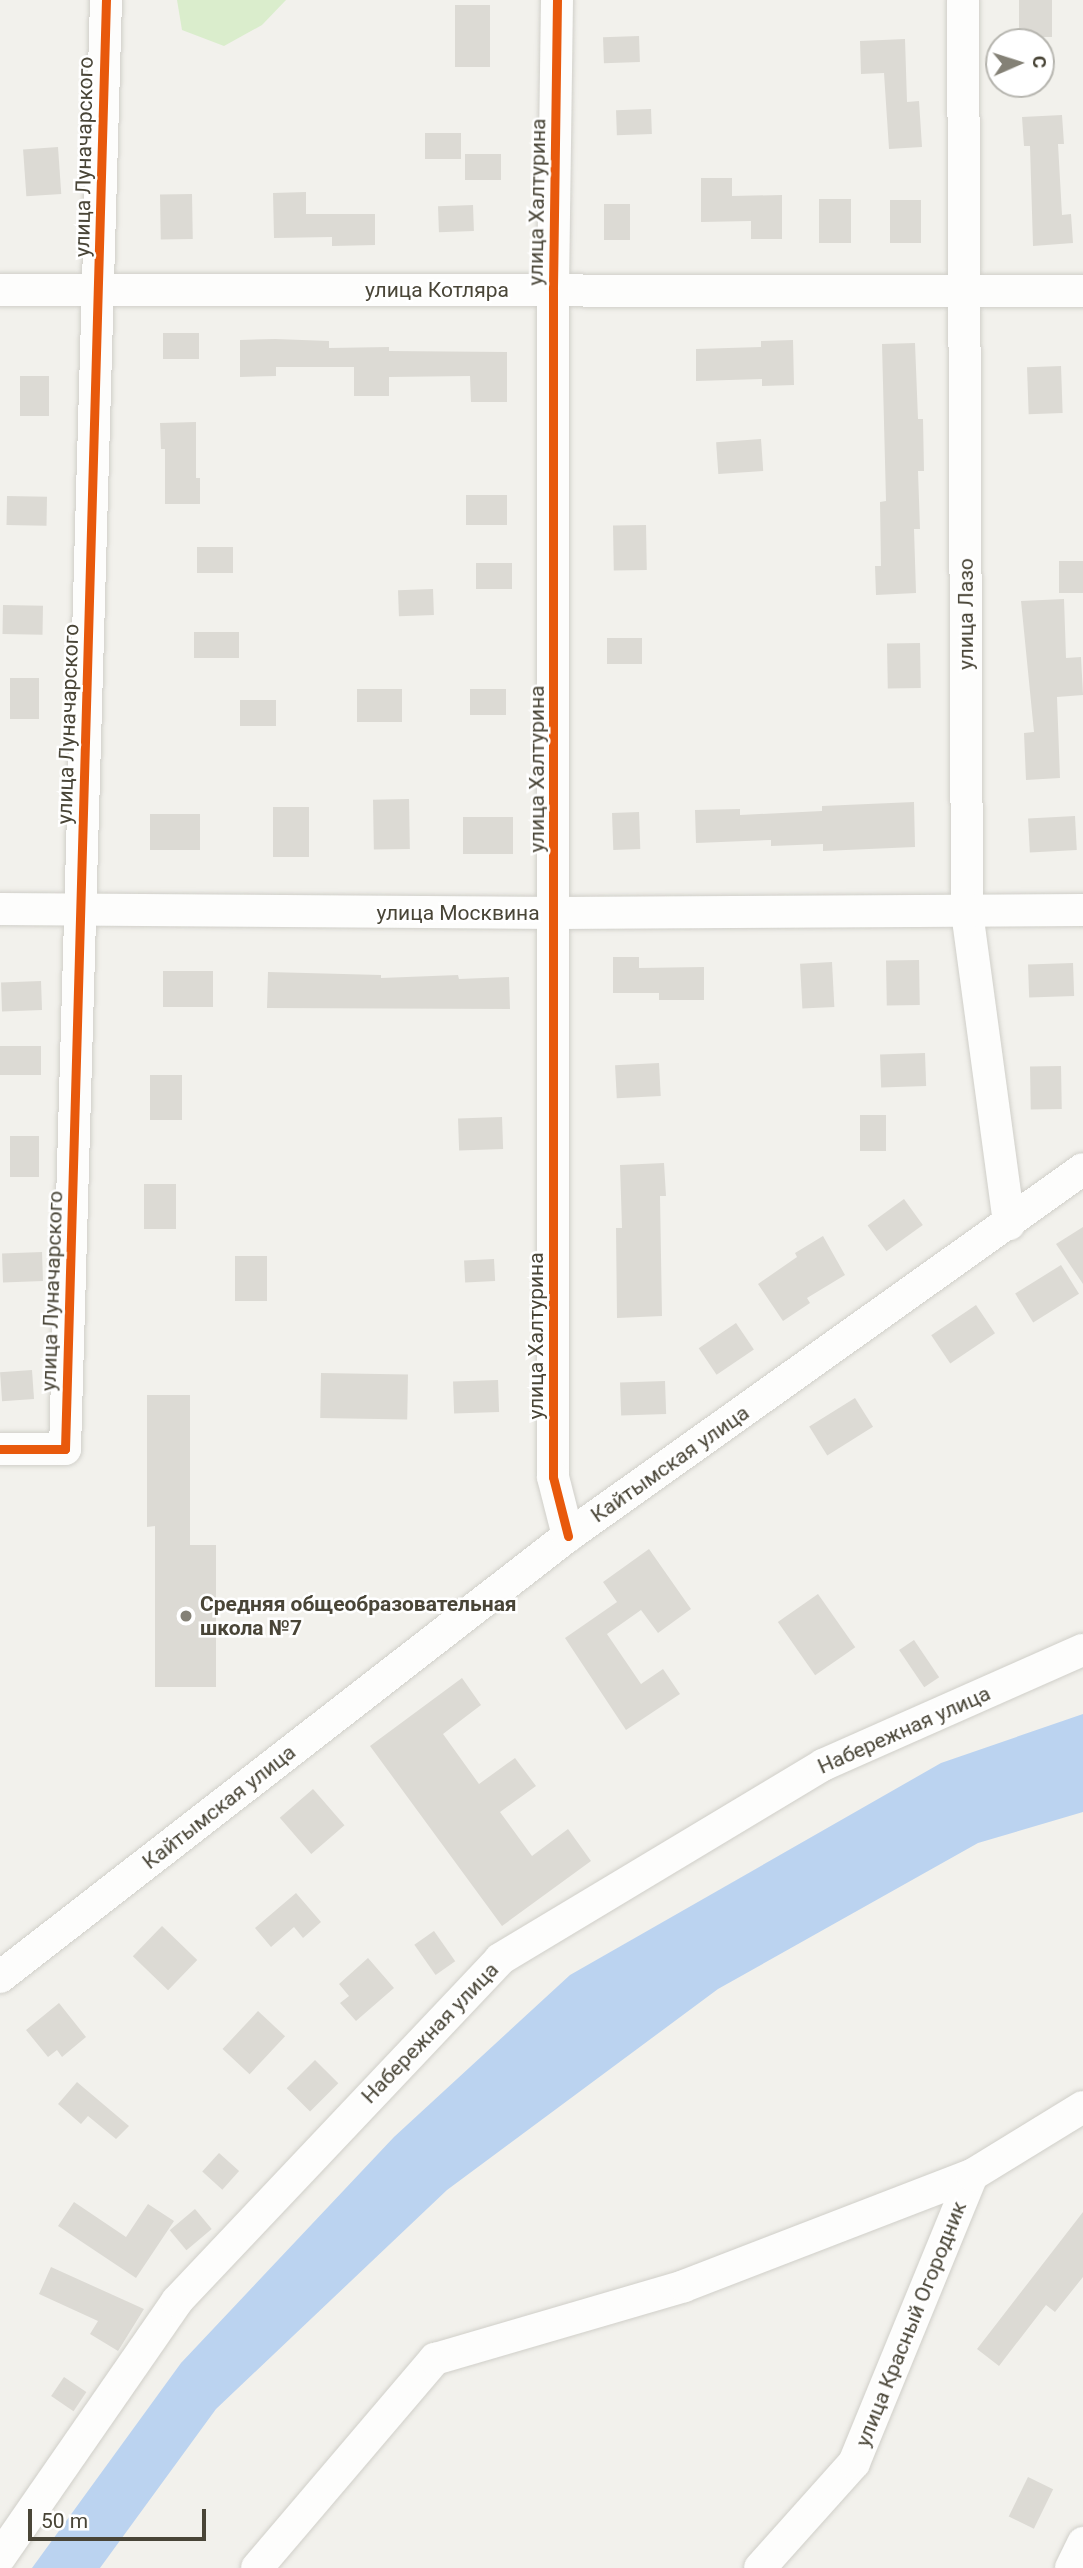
<!DOCTYPE html>
<html>
<head>
<meta charset="utf-8">
<style>
  body { margin:0 }
  #map { position:relative; width:1083px; height:2568px; overflow:hidden; background:#f2f1ec; font-family:Roboto,sans-serif }
  div>[style] { position:absolute }
  .green>* { inset:0; background:#daedcc }
  .water>* { inset:0; background:#bbd3f0 }
  .building>* { inset:0; background:#dcdad4; transform-origin:0 0 }
  .roads { filter:drop-shadow(0 0 2px #d0cfc9) drop-shadow(0 0 2px #d0cfc9) }
  .minor>* { height:32px; margin:-16px; padding:0 16px; transform-origin:16px; border-radius:16px; background:#fdfdfc }
  .cycleway>* { height:9px; margin:-4.5px; padding:0 4.5px; transform-origin:4.5px; border-radius:4.5px; background:#e8590c }
  .dots>* { width:19px; height:19px; translate:-50% -50%; box-sizing:border-box; border:4px solid #fff; border-radius:50% }
  span { translate:-50% -50%; white-space:nowrap; text-align:center; line-height:1.15; -webkit-text-stroke:5px #fff; paint-order:stroke }
  .street-label { font-size:21px; color:#494537 }
  .poi-label { font-size:21px; color:#494537; font-weight:700 }
  .left { translate:0 -50%; text-align:left }
  .north { position:absolute; left:985px; top:28px; width:70px; height:70px; box-sizing:border-box; background:#fff; border:2px solid #b6b5af; border-radius:50%; rotate:87deg; font-size:19px; font-weight:700; line-height:28px; text-align:center; color:#494537 }
  .north::after { content:''; display:block; margin:auto; width:24px; height:32px; background:#848176; clip-path:polygon(50% 0,100% 100%,50% 72%,0 100%) }
  .scale { position:absolute; left:28px; top:2509px; width:178px; height:32px; box-sizing:border-box; border:4px solid #494537; border-top:0; padding-left:9px; font-size:21px; line-height:24px; white-space:nowrap; color:#494537; -webkit-text-stroke:5px #fff; paint-order:stroke }
</style>
</head>
<body>
<div id="map">
  <div class="green">
    <i style="clip-path:polygon(177px 0,286px 0,262px 25px,224px 46px,182px 30px)"></i>
  </div>
  <div class="water">
    <i style="clip-path:polygon(1083px 1714px,1083px 1812px,978px 1843px,718px 1989px,447px 2190px,216px 2409px,100px 2568px,32px 2568px,181px 2363px,394px 2137px,570px 1975px,941px 1763px)"></i>
  </div>
  <div class="building">
    <i style="left:1019px;top:0;width:33px;height:37px"></i>
    <i style="left:455px;top:5px;width:35px;height:62px"></i>
    <i style="left:639px;top:36px;width:26px;height:36px;rotate:88deg"></i>
    <i style="clip-path:polygon(905px 39px,907px 102px,919px 101px,922px 147px,889px 149px,884px 73px,861px 74px,860px 41px)"></i>
    <i style="left:651px;top:109px;width:25px;height:35px;rotate:88deg"></i>
    <i style="clip-path:polygon(1062px 115px,1064px 144px,1058px 144px,1062px 215px,1071px 214px,1073px 243px,1033px 246px,1030px 146px,1024px 146px,1022px 117px)"></i>
    <i style="left:425px;top:133px;width:36px;height:26px"></i>
    <i style="left:58px;top:147px;width:47px;height:35px;rotate:86deg"></i>
    <i style="left:501px;top:154px;width:26px;height:36px;rotate:90deg"></i>
    <i style="clip-path:polygon(701px 178px,732px 178px,732px 196px,782px 195px,782px 239px,751px 239px,751px 221px,701px 222px)"></i>
    <i style="clip-path:polygon(306px 192px,306px 214px,375px 214px,375px 245px,332px 246px,332px 237px,274px 238px,273px 193px)"></i>
    <i style="left:192px;top:194px;width:45px;height:32px;rotate:89deg"></i>
    <i style="left:851px;top:199px;width:44px;height:32px;rotate:90deg"></i>
    <i style="left:890px;top:200px;width:31px;height:43px"></i>
    <i style="left:630px;top:204px;width:36px;height:26px;rotate:90deg"></i>
    <i style="left:473px;top:205px;width:26px;height:35px;rotate:88deg"></i>
    <i style="left:163px;top:333px;width:36px;height:26px"></i>
    <i style="clip-path:polygon(275px 339px,329px 341px,329px 348px,389px 347px,389px 351px,507px 352px,507px 402px,471px 402px,470px 376px,389px 377px,389px 396px,354px 396px,354px 367px,276px 367px,276px 376px,240px 377px,240px 340px)"></i>
    <i style="clip-path:polygon(793px 340px,794px 385px,762px 386px,762px 379px,696px 381px,696px 349px,761px 347px,761px 341px)"></i>
    <i style="clip-path:polygon(915px 343px,918px 419px,923px 419px,924px 471px,918px 471px,920px 529px,914px 529px,916px 593px,876px 595px,875px 566px,881px 566px,880px 502px,886px 501px,882px 344px)"></i>
    <i style="left:1061px;top:366px;width:47px;height:34px;rotate:88deg"></i>
    <i style="left:20px;top:376px;width:29px;height:40px"></i>
    <i style="clip-path:polygon(196px 422px,196px 478px,200px 478px,200px 504px,165px 504px,165px 449px,161px 449px,160px 423px)"></i>
    <i style="left:761px;top:439px;width:32px;height:45px;rotate:86deg"></i>
    <i style="left:466px;top:495px;width:41px;height:30px"></i>
    <i style="left:7px;top:496px;width:40px;height:29px;rotate:1deg"></i>
    <i style="left:646px;top:525px;width:45px;height:33px;rotate:89deg"></i>
    <i style="left:197px;top:547px;width:36px;height:26px"></i>
    <i style="left:1083px;top:561px;width:32px;height:24px;rotate:90deg"></i>
    <i style="left:476px;top:563px;width:36px;height:26px"></i>
    <i style="left:433px;top:589px;width:26px;height:35px;rotate:88deg"></i>
    <i style="clip-path:polygon(1064px 599px,1066px 658px,1081px 657px,1083px 695px,1057px 697px,1060px 778px,1026px 780px,1024px 733px,1034px 732px,1021px 601px)"></i>
    <i style="left:3px;top:605px;width:40px;height:29px;rotate:1deg"></i>
    <i style="left:194px;top:632px;width:45px;height:26px"></i>
    <i style="left:642px;top:638px;width:26px;height:35px;rotate:90deg"></i>
    <i style="left:920px;top:643px;width:45px;height:33px;rotate:89deg"></i>
    <i style="left:10px;top:678px;width:29px;height:41px"></i>
    <i style="left:402px;top:689px;width:33px;height:45px;rotate:90deg"></i>
    <i style="left:506px;top:689px;width:26px;height:36px;rotate:90deg"></i>
    <i style="left:240px;top:700px;width:36px;height:26px"></i>
    <i style="left:409px;top:799px;width:50px;height:36px;rotate:89deg"></i>
    <i style="clip-path:polygon(914px 802px,915px 847px,823px 851px,823px 844px,771px 846px,771px 840px,696px 843px,695px 810px,740px 809px,740px 815px,822px 811px,822px 806px)"></i>
    <i style="left:273px;top:807px;width:36px;height:50px"></i>
    <i style="left:639px;top:812px;width:37px;height:27px;rotate:88deg"></i>
    <i style="left:150px;top:814px;width:50px;height:36px"></i>
    <i style="left:1075px;top:816px;width:34px;height:47px;rotate:87deg"></i>
    <i style="left:463px;top:817px;width:50px;height:37px"></i>
    <i style="clip-path:polygon(613px 957px,639px 957px,639px 968px,704px 967px,704px 1000px,659px 1000px,659px 993px,613px 993px)"></i>
    <i style="left:919px;top:960px;width:45px;height:33px;rotate:89deg"></i>
    <i style="left:832px;top:962px;width:45px;height:32px;rotate:87deg"></i>
    <i style="left:1073px;top:963px;width:33px;height:45px;rotate:88deg"></i>
    <i style="left:163px;top:971px;width:50px;height:36px"></i>
    <i style="clip-path:polygon(268px 972px,381px 975px,381px 978px,458px 975px,459px 979px,509px 977px,510px 1009px,267px 1008px)"></i>
    <i style="left:41px;top:981px;width:29px;height:40px;rotate:88deg"></i>
    <i style="left:41px;top:1046px;width:29px;height:41px;rotate:90deg"></i>
    <i style="left:925px;top:1053px;width:33px;height:45px;rotate:88deg"></i>
    <i style="left:659px;top:1063px;width:33px;height:44px;rotate:87deg"></i>
    <i style="left:1061px;top:1066px;width:43px;height:31px;rotate:89deg"></i>
    <i style="left:150px;top:1075px;width:32px;height:45px"></i>
    <i style="left:860px;top:1115px;width:26px;height:36px"></i>
    <i style="left:502px;top:1117px;width:32px;height:44px;rotate:88deg"></i>
    <i style="left:39px;top:1136px;width:41px;height:29px;rotate:90deg"></i>
    <i style="clip-path:polygon(664px 1163px,666px 1196px,660px 1196px,662px 1316px,617px 1318px,616px 1228px,622px 1228px,620px 1165px)"></i>
    <i style="left:144px;top:1184px;width:32px;height:45px"></i>
    <i style="left:904px;top:1199px;width:32px;height:45px;rotate:54deg"></i>
    <i style="clip-path:polygon(1083px 1227px,1083px 1284px,1056px 1244px)"></i>
    <i style="clip-path:polygon(823px 1236px,845px 1275px,807px 1298px,810px 1303px,783px 1321px,758px 1284px,797px 1257px,795px 1253px)"></i>
    <i style="left:42px;top:1252px;width:29px;height:40px;rotate:88deg"></i>
    <i style="left:235px;top:1256px;width:32px;height:45px"></i>
    <i style="left:494px;top:1259px;width:22px;height:30px;rotate:87deg"></i>
    <i style="left:1061px;top:1265px;width:34px;height:54px;rotate:58deg"></i>
    <i style="left:976px;top:1305px;width:34px;height:54px;rotate:56deg"></i>
    <i style="left:736px;top:1323px;width:32px;height:45px;rotate:56deg"></i>
    <i style="left:32px;top:1370px;width:29px;height:32px;rotate:86deg"></i>
    <i style="left:321px;top:1373px;width:87px;height:45px;rotate:1deg"></i>
    <i style="left:498px;top:1380px;width:32px;height:45px;rotate:88deg"></i>
    <i style="left:665px;top:1381px;width:33px;height:45px;rotate:88deg"></i>
    <i style="clip-path:polygon(147px 1395px,190px 1395px,190px 1545px,216px 1545px,216px 1687px,155px 1687px,155px 1526px,147px 1527px)"></i>
    <i style="left:855px;top:1398px;width:34px;height:54px;rotate:58deg"></i>
    <i style="clip-path:polygon(649px 1549px,691px 1609px,658px 1633px,641px 1610px,607px 1634px,641px 1684px,663px 1669px,680px 1694px,626px 1730px,565px 1638px,617px 1602px,603px 1582px)"></i>
    <i style="left:818px;top:1594px;width:65px;height:49px;rotate:55deg"></i>
    <i style="left:914px;top:1640px;width:45px;height:18px;rotate:56deg"></i>
    <i style="clip-path:polygon(462px 1678px,481px 1705px,443px 1734px,479px 1784px,515px 1758px,536px 1786px,500px 1812px,532px 1856px,568px 1829px,591px 1861px,502px 1926px,370px 1746px)"></i>
    <i style="left:313px;top:1789px;width:48px;height:44px;rotate:49deg"></i>
    <i style="clip-path:polygon(296px 1893px,321px 1922px,303px 1938px,294px 1927px,271px 1947px,255px 1928px)"></i>
    <i style="left:162px;top:1926px;width:49px;height:42px;rotate:44deg"></i>
    <i style="left:434px;top:1931px;width:37px;height:24px;rotate:55deg"></i>
    <i style="clip-path:polygon(368px 1958px,394px 1988px,356px 2021px,340px 2003px,349px 1996px,339px 1984px)"></i>
    <i style="clip-path:polygon(59px 2003px,86px 2037px,62px 2057px,57px 2050px,48px 2057px,26px 2030px)"></i>
    <i style="left:258px;top:2011px;width:37px;height:52px;rotate:43deg"></i>
    <i style="left:315px;top:2060px;width:33px;height:40px;rotate:45deg"></i>
    <i style="clip-path:polygon(77px 2082px,129px 2126px,116px 2139px,88px 2116px,81px 2124px,58px 2104px)"></i>
    <i style="left:219px;top:2153px;width:27px;height:25px;rotate:42deg"></i>
    <i style="clip-path:polygon(74px 2202px,126px 2237px,148px 2204px,174px 2221px,136px 2278px,58px 2226px)"></i>
    <i style="left:195px;top:2209px;width:26px;height:33px;rotate:50deg"></i>
    <i style="clip-path:polygon(1083px 2212px,1083px 2277px,1055px 2312px,1046px 2305px,999px 2366px,977px 2349px)"></i>
    <i style="clip-path:polygon(51px 2267px,144px 2309px,118px 2351px,90px 2334px,98px 2321px,39px 2294px)"></i>
    <i style="left:64px;top:2377px;width:27px;height:23px;rotate:34deg"></i>
    <i style="left:1028px;top:2477px;width:28px;height:44px;rotate:26deg"></i>
  </div>
  <div class="roads">
    <div class="minor">
      <i style="left:557px;top:0;width:290px;rotate:90.8deg"></i>
      <i style="left:553px;top:290px;width:1187px;rotate:90deg"></i>
      <i style="left:553px;top:1477px;width:61px;rotate:75.7deg"></i>
      <i style="left:963px;top:0;width:912px;rotate:89.75deg"></i>
      <i style="left:967px;top:912px;width:315px;rotate:82.3deg"></i>
      <i style="left:0;top:290px;width:1083px;rotate:0.05deg"></i>
      <i style="left:0;top:909px;width:554px;rotate:0.41deg"></i>
      <i style="left:554px;top:913px;width:529px;rotate:-0.32deg"></i>
      <i style="left:0;top:1449px;width:65px"></i>
      <i style="left:65px;top:1449px;width:1450px;rotate:-88.38deg"></i>
      <i style="left:0;top:1977px;width:719px;rotate:-37.83deg"></i>
      <i style="left:568px;top:1536px;width:632px;rotate:-35.47deg"></i>
      <i style="left:0;top:2557px;width:311px;rotate:-55.3deg"></i>
      <i style="left:177px;top:2301px;width:470px;rotate:-46.6deg"></i>
      <i style="left:500px;top:1959px;width:377px;rotate:-31deg"></i>
      <i style="left:823px;top:1765px;width:284px;rotate:-23.9deg"></i>
      <i style="left:257px;top:2568px;width:275px;rotate:-49.6deg"></i>
      <i style="left:435px;top:2359px;width:259px;rotate:-16.3deg"></i>
      <i style="left:684px;top:2286px;width:309px;rotate:-21.1deg"></i>
      <i style="left:760px;top:2568px;width:141px;rotate:-48.2deg"></i>
      <i style="left:854px;top:2463px;width:311px;rotate:-67.7deg"></i>
      <i style="left:972px;top:2175px;width:130px;rotate:-31.5deg"></i>
      <i style="left:1071px;top:2568px;width:28px;rotate:-64deg"></i>
    </div>
  </div>
  <div class="cycleway">
    <i style="left:557px;top:0;width:290px;rotate:90.8deg"></i>
    <i style="left:553px;top:290px;width:1187px;rotate:90deg"></i>
    <i style="left:553px;top:1477px;width:61px;rotate:75.7deg"></i>
    <i style="left:0;top:1449px;width:65px"></i>
    <i style="left:65px;top:1449px;width:1450px;rotate:-88.38deg"></i>
  </div>
  <div class="dots">
    <i style="left:186px;top:1616px;background:#848176"></i>
  </div>
  <div class="street-label">
    <span style="left:84px;top:157px;rotate:-89deg">улица Луначарского</span>
    <span style="left:537px;top:202px;rotate:-89deg">улица Халтурина</span>
    <span style="left:437px;top:290px">улица Котляра</span>
    <span style="left:966px;top:614px;rotate:-90deg">улица Лазо</span>
    <span style="left:68px;top:724px;rotate:-88deg">улица Луначарского</span>
    <span style="left:537px;top:769px;rotate:-90deg">улица Халтурина</span>
    <span style="left:458px;top:913px">улица Москвина</span>
    <span style="left:52px;top:1291px;rotate:-88deg">улица Луначарского</span>
    <span style="left:536px;top:1336px;rotate:-90deg">улица Халтурина</span>
    <span style="left:670px;top:1464px;rotate:-35deg">Кайтымская улица</span>
    <span style="left:904px;top:1730px;rotate:-24deg">Набережная улица</span>
    <span style="left:219px;top:1807px;rotate:-38deg">Кайтымская улица</span>
    <span style="left:430px;top:2033px;rotate:-46deg">Набережная улица</span>
    <span style="left:911px;top:2324px;rotate:-68deg">улица Красный Огородник</span>
  </div>
  <div class="poi-label">
    <span class="left" style="left:200px;top:1616px">Средняя общеобразовательная<br>школа №7</span>
  </div>
  <div class="north">С</div>
  <div class="scale">50 m</div>
</div>
</body>
</html>
